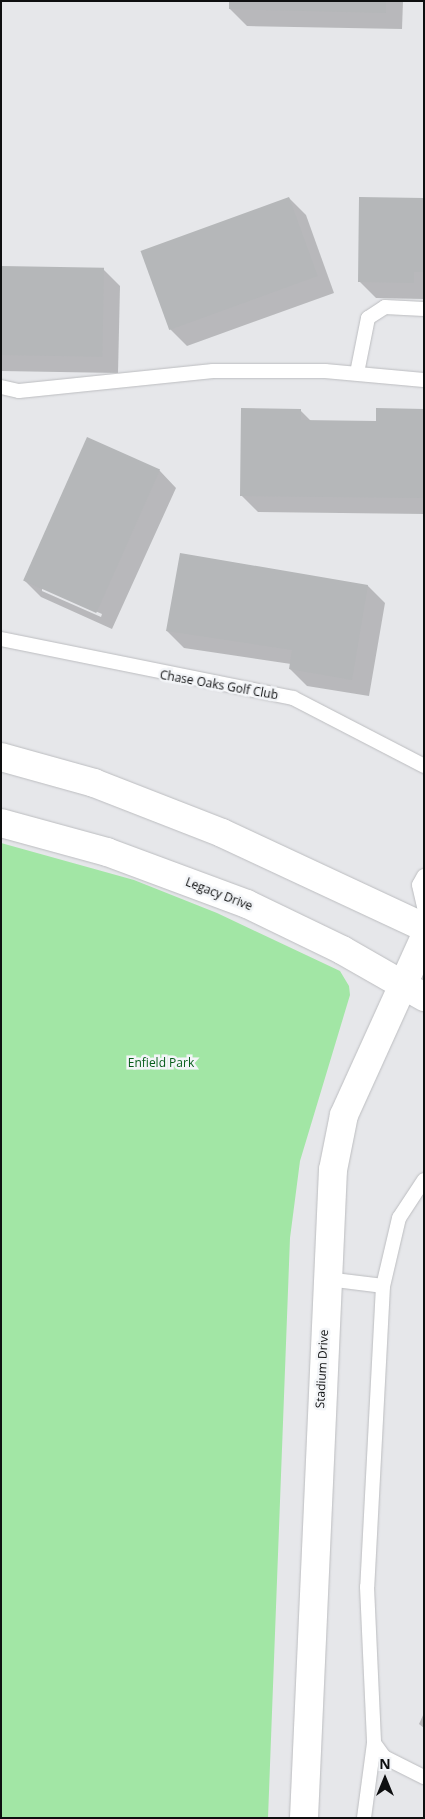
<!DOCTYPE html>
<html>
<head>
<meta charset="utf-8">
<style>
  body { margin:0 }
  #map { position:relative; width:425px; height:1819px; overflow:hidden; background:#e6e7ea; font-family:"Open Sans",sans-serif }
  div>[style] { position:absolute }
  .green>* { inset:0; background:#a2e6a5 }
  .shadow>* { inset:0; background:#0003 }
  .building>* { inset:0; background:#b5b7b9; transform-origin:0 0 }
  .roads { filter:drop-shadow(0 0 1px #bcbdc0) drop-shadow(0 0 1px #bcbdc0) }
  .service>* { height:14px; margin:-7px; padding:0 7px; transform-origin:7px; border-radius:7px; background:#fff }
  .tertiary>* { height:28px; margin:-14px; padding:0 14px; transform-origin:14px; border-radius:14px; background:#fff }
  .secondary>* { height:28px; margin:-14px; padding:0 14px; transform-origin:14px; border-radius:14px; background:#fff }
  span { translate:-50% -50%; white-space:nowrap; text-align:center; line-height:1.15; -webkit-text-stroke:5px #f3f5f8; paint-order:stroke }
  .street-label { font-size:12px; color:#0e0f10 }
  .park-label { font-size:12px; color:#065d19 }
  .frame { position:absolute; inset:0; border:2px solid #0e0f10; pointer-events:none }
  .north { position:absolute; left:360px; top:1754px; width:50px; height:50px; -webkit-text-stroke:4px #f3f5f8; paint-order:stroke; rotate:0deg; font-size:14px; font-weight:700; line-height:20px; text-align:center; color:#0e0f10 }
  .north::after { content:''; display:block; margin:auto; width:18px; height:22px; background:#0e0f10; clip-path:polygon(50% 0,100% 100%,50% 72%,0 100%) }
</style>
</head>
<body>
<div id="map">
  <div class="green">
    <i style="clip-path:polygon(1px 843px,134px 880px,217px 913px,340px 971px,349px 986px,350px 995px,300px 1161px,290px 1238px,268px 1818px,1px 1818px)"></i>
  </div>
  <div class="shadow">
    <i style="clip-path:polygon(230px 1px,403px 1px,402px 29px,247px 26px,230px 9px)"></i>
    <i style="clip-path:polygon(289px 198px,306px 215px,334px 293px,187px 346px,170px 329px)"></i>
    <i style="clip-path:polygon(424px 199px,424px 299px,376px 298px,360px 282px)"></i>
    <i style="clip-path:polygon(1px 267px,103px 269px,120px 286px,118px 373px,1px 371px)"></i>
    <i style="clip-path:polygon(300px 410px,312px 422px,377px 422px,424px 410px,424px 514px,258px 512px,241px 495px)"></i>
    <i style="clip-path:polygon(evenodd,88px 439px,160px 471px,176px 488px,112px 629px,41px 597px,24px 580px,88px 439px,42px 588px,102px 614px,101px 617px,42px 591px,42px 588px)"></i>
    <i style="clip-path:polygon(181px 554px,368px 586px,385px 603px,369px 696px,307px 686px,290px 669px,291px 664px,184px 648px,167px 631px)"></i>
    <i style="clip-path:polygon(424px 1713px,424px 1728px,419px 1724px)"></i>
  </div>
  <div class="building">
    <i style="clip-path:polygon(229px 1px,386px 1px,386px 13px,229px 9px)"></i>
    <i style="left:289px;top:197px;width:84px;height:158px;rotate:70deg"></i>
    <i style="clip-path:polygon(359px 197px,424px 198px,424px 272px,414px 272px,414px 283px,358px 282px)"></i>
    <i style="left:1px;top:266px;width:103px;height:89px;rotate:1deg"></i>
    <i style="clip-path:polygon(241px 408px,301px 409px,301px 420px,376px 421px,376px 408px,424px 409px,424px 498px,240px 496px)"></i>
    <i style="left:87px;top:437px;width:80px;height:157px;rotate:24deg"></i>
    <i style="clip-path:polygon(180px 553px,368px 585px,352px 680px,289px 669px,292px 650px,166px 631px)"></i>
  </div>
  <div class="roads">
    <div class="service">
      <i style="left:357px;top:373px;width:56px;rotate:-78.7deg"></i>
      <i style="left:368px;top:318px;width:20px;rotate:-33deg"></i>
      <i style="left:385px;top:307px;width:39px;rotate:3deg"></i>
      <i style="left:1px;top:387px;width:18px;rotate:13deg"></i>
      <i style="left:19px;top:391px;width:195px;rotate:-5.9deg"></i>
      <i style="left:213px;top:371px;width:112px"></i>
      <i style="left:325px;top:371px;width:99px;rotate:5.2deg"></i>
      <i style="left:1px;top:639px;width:298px;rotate:11.4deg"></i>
      <i style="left:293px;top:698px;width:148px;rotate:27.4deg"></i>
      <i style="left:424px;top:876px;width:10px;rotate:119deg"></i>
      <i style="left:419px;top:885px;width:23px;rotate:77deg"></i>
      <i style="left:424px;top:1180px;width:45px;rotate:123.3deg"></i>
      <i style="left:399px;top:1218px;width:70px;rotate:103.2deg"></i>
      <i style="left:383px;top:1286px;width:301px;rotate:93deg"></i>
      <i style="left:367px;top:1587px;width:156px;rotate:87.4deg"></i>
      <i style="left:374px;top:1743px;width:17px;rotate:54deg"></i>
      <i style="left:384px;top:1757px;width:45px;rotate:26.6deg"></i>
      <i style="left:327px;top:1279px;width:56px;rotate:7.1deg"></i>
      <i style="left:364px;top:1818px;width:76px;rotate:-82.4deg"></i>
    </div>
    <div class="tertiary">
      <i style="left:304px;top:1818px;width:649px;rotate:-87.44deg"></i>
      <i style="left:333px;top:1170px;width:56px;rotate:-78.7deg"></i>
      <i style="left:344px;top:1115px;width:193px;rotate:-65.6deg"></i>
    </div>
    <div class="secondary">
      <i style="left:1px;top:757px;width:97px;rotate:15.6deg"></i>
      <i style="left:94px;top:783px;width:137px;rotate:21.3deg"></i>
      <i style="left:222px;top:833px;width:223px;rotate:25deg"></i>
      <i style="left:1px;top:823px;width:110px;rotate:15.3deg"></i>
      <i style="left:107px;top:852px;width:149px;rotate:20.4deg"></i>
      <i style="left:247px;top:904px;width:106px;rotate:25.8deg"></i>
      <i style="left:342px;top:950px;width:95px;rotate:29.8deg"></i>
    </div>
  </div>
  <div class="street-label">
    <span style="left:219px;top:685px;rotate:10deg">Chase Oaks Golf Club</span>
    <span style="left:219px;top:894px;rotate:21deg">Legacy Drive</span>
    <span style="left:322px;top:1369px;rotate:-87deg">Stadium Drive</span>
  </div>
  <div class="park-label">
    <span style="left:161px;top:1063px">Enfield Park</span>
  </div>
  <div class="frame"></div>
  <div class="north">N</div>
</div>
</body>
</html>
